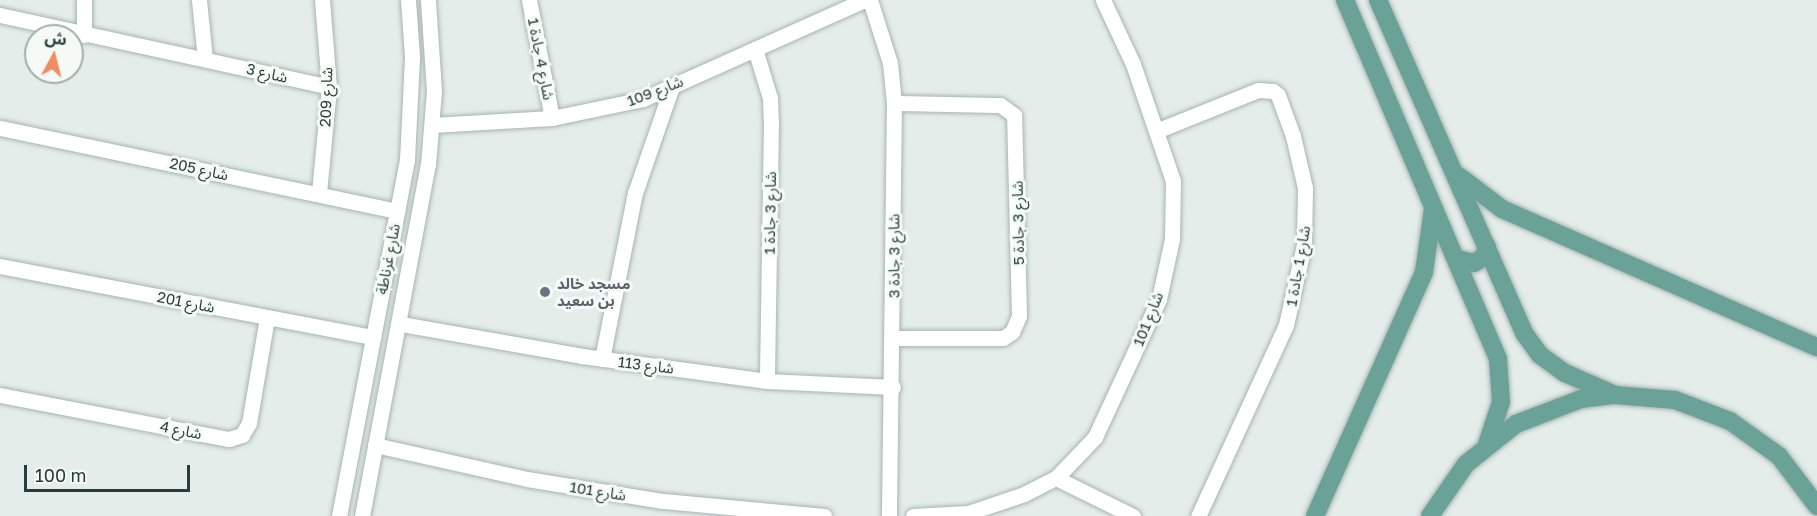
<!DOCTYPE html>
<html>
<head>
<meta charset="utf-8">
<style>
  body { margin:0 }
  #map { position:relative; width:1817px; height:516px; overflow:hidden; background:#e4edea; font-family:"Golos Text","Noto Sans Arabic",sans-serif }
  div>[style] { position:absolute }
  .roads { filter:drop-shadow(0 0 2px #a7b5b1) drop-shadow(0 0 2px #a7b5b1) }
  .minor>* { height:15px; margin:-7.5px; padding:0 7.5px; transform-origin:7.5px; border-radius:7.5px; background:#fff }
  .major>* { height:18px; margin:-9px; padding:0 9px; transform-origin:9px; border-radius:9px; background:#6aa297 }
  .dots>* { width:16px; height:16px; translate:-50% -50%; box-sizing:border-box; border:3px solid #f5faf7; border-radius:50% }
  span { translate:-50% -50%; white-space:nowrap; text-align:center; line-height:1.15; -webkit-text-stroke:6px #f5faf7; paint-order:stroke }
  .street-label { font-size:15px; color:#243f39 }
  .worship-label { font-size:15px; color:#5b616d; font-weight:700 }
  .left { translate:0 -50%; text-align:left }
  .north { position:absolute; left:24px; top:24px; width:60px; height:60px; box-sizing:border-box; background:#f5faf7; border:2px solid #a1afab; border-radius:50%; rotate:7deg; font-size:16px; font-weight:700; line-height:24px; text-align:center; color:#243f39 }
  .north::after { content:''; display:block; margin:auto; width:21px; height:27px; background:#ef8d61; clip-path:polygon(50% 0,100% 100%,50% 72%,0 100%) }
  .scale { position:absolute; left:24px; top:465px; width:166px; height:27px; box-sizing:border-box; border:3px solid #243f39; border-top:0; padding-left:8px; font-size:18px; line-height:21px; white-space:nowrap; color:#243f39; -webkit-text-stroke:4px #f5faf7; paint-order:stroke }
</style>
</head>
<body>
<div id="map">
  <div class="roads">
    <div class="minor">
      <i style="left:199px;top:0;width:59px;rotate:84.2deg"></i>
      <i style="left:529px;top:0;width:120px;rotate:79deg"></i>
      <i style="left:870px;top:0;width:66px;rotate:72.4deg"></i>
      <i style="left:890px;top:63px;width:40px;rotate:84.3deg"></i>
      <i style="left:894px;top:103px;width:413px;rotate:90.7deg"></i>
      <i style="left:0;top:15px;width:337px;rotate:12.3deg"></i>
      <i style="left:84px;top:35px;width:35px;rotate:-90deg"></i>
      <i style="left:755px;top:49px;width:51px;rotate:73deg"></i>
      <i style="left:770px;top:98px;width:24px;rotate:88deg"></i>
      <i style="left:771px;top:122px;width:259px;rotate:90.9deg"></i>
      <i style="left:432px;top:125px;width:120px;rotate:-3.3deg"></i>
      <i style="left:552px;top:118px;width:93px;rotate:-11.8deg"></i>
      <i style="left:643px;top:99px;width:242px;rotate:-24.1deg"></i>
      <i style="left:0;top:128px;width:406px;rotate:11.8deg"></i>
      <i style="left:1156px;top:131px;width:110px;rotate:-21.9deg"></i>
      <i style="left:1258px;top:90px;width:15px;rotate:4deg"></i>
      <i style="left:1273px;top:91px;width:6px;rotate:39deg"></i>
      <i style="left:1278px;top:95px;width:44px;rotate:69.9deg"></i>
      <i style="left:1293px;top:136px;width:53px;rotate:77deg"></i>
      <i style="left:1305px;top:188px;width:57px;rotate:91deg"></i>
      <i style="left:1304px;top:245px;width:82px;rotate:102.7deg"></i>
      <i style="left:1286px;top:325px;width:210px;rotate:114.7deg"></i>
      <i style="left:319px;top:193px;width:106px;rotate:-84.6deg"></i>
      <i style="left:329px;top:87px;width:87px;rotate:-94.6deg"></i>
      <i style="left:0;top:266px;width:380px;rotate:10.8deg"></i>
      <i style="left:401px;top:324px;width:184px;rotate:10deg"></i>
      <i style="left:582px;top:356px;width:187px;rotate:7.7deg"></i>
      <i style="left:767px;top:381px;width:126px;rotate:2.7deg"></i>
      <i style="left:893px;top:338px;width:110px"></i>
      <i style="left:1003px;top:338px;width:11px;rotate:-34deg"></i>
      <i style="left:1012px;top:332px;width:17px;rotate:-66deg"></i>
      <i style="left:1019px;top:316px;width:201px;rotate:-91.4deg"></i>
      <i style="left:1014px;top:115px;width:17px;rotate:-144deg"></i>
      <i style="left:1000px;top:105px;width:106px;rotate:-178.9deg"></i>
      <i style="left:602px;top:359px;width:169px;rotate:-78.8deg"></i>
      <i style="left:635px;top:193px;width:113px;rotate:-70.9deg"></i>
      <i style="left:0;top:395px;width:233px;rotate:10.9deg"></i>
      <i style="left:229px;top:439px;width:14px;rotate:-17deg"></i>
      <i style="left:242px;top:435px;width:14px;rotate:-60deg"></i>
      <i style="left:249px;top:423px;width:107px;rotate:-80.3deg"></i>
      <i style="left:375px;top:445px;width:156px;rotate:12.6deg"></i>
      <i style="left:527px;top:479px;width:138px;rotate:9.2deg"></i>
      <i style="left:663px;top:501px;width:162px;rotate:5.3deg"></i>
      <i style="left:1056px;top:478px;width:86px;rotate:26.3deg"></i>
      <i style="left:339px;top:516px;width:362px;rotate:-79.2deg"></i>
      <i style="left:407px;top:160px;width:104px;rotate:-87.2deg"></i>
      <i style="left:412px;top:56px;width:56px;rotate:-94.1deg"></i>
      <i style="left:362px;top:516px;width:357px;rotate:-79.4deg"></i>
      <i style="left:428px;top:165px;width:74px;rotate:-85.4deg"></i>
      <i style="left:434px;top:91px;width:91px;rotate:-93.8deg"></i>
      <i style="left:913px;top:516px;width:55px;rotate:-3.1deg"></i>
      <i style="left:968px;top:513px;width:59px;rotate:-18.7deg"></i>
      <i style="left:1024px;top:494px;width:36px;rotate:-27deg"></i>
      <i style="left:1056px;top:478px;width:57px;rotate:-46.4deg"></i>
      <i style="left:1095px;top:437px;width:152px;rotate:-65.1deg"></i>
      <i style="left:1159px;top:299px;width:61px;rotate:-77.8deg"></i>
      <i style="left:1172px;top:239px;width:58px;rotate:-89deg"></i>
      <i style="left:1173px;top:181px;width:124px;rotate:-108.9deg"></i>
      <i style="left:1133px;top:64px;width:71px;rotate:-115.1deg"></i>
    </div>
    <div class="major">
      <i style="left:1345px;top:0;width:390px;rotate:66.9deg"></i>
      <i style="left:1498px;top:359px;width:43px;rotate:86deg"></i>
      <i style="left:1501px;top:402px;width:44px;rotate:108.4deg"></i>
      <i style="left:1378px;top:0;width:364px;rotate:66.3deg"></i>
      <i style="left:1524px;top:333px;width:27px;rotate:54deg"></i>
      <i style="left:1540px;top:355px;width:31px;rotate:36deg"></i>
      <i style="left:1565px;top:373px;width:55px;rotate:23.7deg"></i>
      <i style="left:1460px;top:177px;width:53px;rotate:37.3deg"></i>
      <i style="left:1502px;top:209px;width:344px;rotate:23.7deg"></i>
      <i style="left:1457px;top:259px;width:17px;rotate:13deg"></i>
      <i style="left:1474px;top:263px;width:12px;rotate:-31deg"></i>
      <i style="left:1484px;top:257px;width:11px;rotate:-75deg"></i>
      <i style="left:1315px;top:516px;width:267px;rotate:-65.9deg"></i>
      <i style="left:1424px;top:272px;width:64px;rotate:-81.9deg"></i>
      <i style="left:1430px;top:516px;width:63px;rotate:-55.3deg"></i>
      <i style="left:1466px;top:464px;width:64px;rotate:-38.7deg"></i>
      <i style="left:1516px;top:424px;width:70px;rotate:-21deg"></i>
      <i style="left:1581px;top:399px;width:34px;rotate:-7deg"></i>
      <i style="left:1615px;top:395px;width:60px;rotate:4.8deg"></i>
      <i style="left:1675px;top:400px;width:59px;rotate:20.9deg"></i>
      <i style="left:1730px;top:421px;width:60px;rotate:35.5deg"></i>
      <i style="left:1779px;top:456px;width:63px;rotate:52.8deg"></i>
    </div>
  </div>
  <div class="dots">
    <i style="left:545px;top:292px;background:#6b7280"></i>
  </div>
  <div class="street-label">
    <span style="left:541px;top:59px;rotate:79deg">شارع 4 جادة 1</span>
    <span style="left:267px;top:73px;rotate:13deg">شارع 3</span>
    <span style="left:655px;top:91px;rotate:-21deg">شارع 109</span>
    <span style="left:326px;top:97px;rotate:-88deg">شارع 209</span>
    <span style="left:199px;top:169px;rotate:12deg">شارع 205</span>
    <span style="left:770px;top:213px;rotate:-89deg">شارع 3 جادة 1</span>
    <span style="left:1018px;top:223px;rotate:-91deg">شارع 3 جادة 5</span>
    <span style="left:894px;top:256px;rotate:-90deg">شارع 3 جادة 3</span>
    <span style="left:388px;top:259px;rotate:-79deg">شارع غرناطة</span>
    <span style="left:1298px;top:266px;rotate:-80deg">شارع 1 جادة 1</span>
    <span style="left:186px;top:302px;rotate:11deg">شارع 201</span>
    <span style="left:1148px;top:319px;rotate:-68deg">شارع 101</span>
    <span style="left:646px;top:365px;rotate:7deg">شارع 113</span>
    <span style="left:181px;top:430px;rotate:11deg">شارع 4</span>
    <span style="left:598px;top:491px;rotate:9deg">شارع 101</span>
  </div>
  <div class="worship-label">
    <span class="left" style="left:557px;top:292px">مسجد خالد<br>بن سعيد</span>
  </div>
  <div class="north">ش</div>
  <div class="scale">100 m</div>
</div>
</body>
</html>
